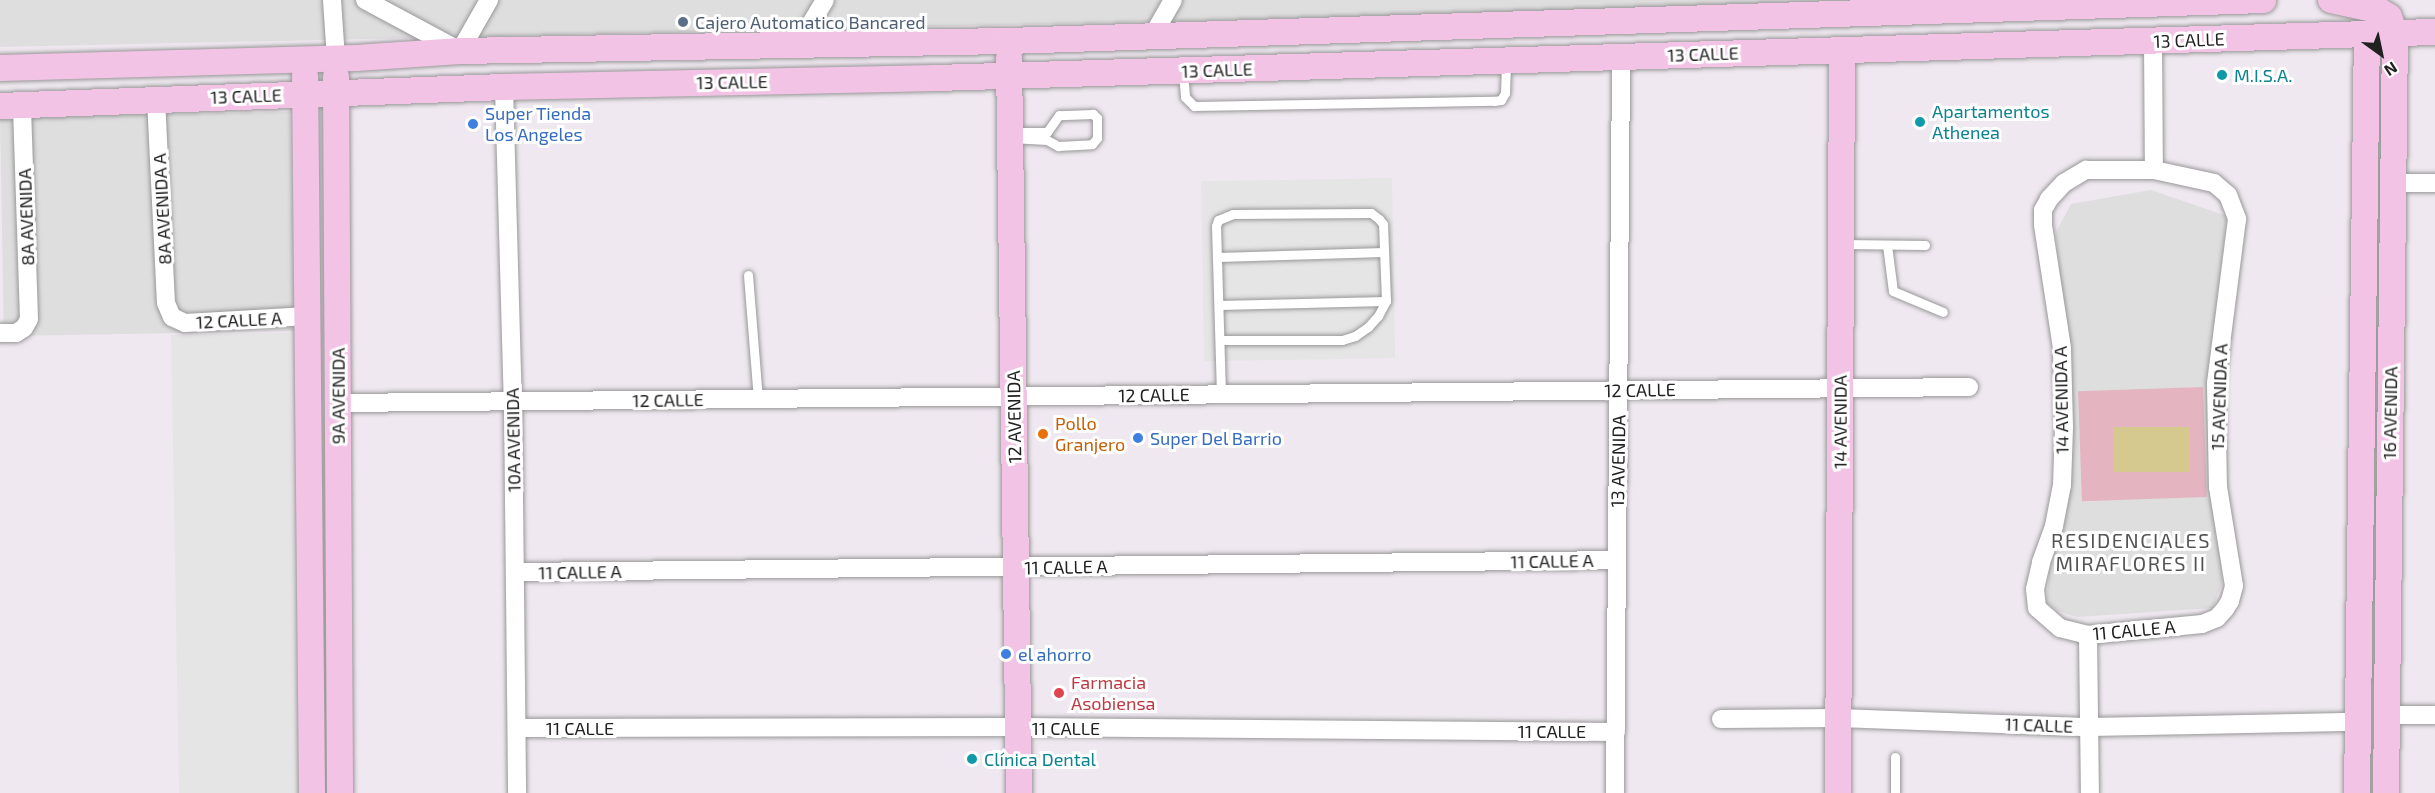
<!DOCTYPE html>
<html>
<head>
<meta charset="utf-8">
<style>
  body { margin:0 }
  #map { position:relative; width:2435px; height:793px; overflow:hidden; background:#efe8f0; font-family:"Exo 2",sans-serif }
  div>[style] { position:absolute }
  .residential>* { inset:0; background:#dedede; transform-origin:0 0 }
  .grass>* { inset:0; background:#e4b4c1; transform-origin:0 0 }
  .pitch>* { inset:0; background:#d5c990; transform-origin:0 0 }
  .parking>* { inset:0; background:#e5e5e5; transform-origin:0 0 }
  .roads { filter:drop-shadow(0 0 2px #989898) drop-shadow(0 0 2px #989898) }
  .lane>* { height:9px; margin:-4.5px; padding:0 4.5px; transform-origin:4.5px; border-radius:4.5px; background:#fff }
  .street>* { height:18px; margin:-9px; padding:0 9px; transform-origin:9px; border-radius:9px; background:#fff }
  .secondary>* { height:26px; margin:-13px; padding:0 13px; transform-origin:13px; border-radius:13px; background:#f3c3e6 }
  .dots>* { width:16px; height:16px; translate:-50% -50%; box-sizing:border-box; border:3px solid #fff; border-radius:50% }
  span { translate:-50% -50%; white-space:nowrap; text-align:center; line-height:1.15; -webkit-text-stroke:6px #fff; paint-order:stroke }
  .service-label { font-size:18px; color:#4e5e75 }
  .left { translate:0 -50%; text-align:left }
  .street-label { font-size:18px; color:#212121 }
  .culture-label { font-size:18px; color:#0d838f }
  .shop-label { font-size:18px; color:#366cbe }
  .food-label { font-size:18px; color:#c56008 }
  .health-label { font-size:18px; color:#be3a42 }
  .neighbourhood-label { font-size:20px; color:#545454; letter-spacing:1.5px }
  .north { position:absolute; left:2351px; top:24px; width:60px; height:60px; -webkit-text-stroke:4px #fff; paint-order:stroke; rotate:147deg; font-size:16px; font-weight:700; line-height:24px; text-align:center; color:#212121 }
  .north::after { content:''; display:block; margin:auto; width:21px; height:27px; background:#212121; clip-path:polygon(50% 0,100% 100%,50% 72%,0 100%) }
</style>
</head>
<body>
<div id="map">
  <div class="residential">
    <i style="clip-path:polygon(0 0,1969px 0,1859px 6px,0 47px)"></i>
    <i style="left:290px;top:112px;width:219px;height:290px;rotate:89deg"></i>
    <i style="clip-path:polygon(2151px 190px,2227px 216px,2209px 369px,2222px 582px,2213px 608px,2077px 617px,2058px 611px,2047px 603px,2049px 570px,2062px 529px,2071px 424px,2056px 232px,2071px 204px)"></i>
  </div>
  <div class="grass">
    <i style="left:2203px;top:387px;width:110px;height:125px;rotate:88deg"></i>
  </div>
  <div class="pitch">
    <i style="left:2113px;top:427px;width:77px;height:45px"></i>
  </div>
  <div class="parking">
    <i style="left:1392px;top:178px;width:180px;height:191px;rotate:89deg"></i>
    <i style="left:290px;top:333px;width:460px;height:119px;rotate:89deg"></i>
  </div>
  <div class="roads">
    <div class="lane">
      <i style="left:1183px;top:73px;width:24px;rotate:85deg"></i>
      <i style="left:1185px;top:97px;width:13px;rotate:45deg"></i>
      <i style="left:1194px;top:106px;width:300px;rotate:-1deg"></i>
      <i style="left:1494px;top:101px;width:7px;rotate:-8deg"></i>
      <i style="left:1501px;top:100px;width:8px;rotate:-60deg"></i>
      <i style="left:1505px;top:93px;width:30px;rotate:-88deg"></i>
      <i style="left:1011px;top:138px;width:36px;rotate:3deg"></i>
      <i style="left:1047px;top:140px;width:13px;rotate:29deg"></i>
      <i style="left:1058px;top:146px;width:34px;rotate:-3deg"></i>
      <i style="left:1092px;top:144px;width:8px;rotate:-50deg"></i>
      <i style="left:1097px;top:138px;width:20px;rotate:-90deg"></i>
      <i style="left:1097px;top:118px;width:6px;rotate:-135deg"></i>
      <i style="left:1093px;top:114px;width:34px;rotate:178deg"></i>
      <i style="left:1059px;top:115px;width:21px;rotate:125deg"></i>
      <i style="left:1047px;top:132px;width:34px;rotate:180deg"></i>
      <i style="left:1843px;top:244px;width:82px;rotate:0.7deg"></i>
      <i style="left:1887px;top:245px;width:46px;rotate:82.6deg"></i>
      <i style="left:1893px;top:291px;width:54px;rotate:22.8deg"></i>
      <i style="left:1218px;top:257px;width:165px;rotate:-1.7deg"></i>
      <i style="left:748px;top:275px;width:123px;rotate:85.4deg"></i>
      <i style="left:1219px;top:305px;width:167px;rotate:-1.4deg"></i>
      <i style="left:1220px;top:340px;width:122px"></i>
      <i style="left:1342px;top:340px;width:14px;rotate:-17deg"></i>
      <i style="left:1355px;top:336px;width:16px;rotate:-35deg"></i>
      <i style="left:1368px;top:327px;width:15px;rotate:-48deg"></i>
      <i style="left:1378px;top:316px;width:17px;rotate:-62deg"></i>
      <i style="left:1386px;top:301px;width:77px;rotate:-92.2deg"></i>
      <i style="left:1383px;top:224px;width:6px;rotate:-129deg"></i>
      <i style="left:1379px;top:219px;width:10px;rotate:-143deg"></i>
      <i style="left:1371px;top:213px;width:138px;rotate:179.6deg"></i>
      <i style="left:1233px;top:214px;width:16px;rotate:158deg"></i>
      <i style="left:1218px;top:220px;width:6px;rotate:108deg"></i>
      <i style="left:1216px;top:226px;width:168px;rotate:88.3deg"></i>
      <i style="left:1895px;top:793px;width:36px;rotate:-90deg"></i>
    </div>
    <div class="street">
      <i style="left:332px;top:0;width:59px;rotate:86.1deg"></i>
      <i style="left:365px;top:0;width:108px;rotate:28.2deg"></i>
      <i style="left:460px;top:51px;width:59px;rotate:-60.4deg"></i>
      <i style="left:1153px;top:35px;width:40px;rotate:-60.3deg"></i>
      <i style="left:2153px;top:41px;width:129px;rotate:89.6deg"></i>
      <i style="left:798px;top:45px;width:52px;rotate:-59deg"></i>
      <i style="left:504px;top:87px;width:314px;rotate:88.4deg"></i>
      <i style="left:513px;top:401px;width:392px;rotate:89.4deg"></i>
      <i style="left:156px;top:99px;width:204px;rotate:87.2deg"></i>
      <i style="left:166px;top:303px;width:15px;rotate:67deg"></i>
      <i style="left:172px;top:317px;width:14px;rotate:25deg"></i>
      <i style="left:185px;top:323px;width:123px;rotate:-3.3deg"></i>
      <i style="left:2086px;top:170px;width:68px"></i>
      <i style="left:2154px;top:170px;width:61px;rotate:12.2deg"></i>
      <i style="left:2214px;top:183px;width:18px;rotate:41deg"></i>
      <i style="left:2228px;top:195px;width:26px;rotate:69deg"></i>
      <i style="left:2237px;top:219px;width:166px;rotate:97.3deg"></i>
      <i style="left:2216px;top:384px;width:103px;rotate:88.9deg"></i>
      <i style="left:2218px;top:487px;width:100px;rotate:80.8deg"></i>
      <i style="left:2234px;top:586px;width:16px;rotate:105deg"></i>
      <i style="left:2230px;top:601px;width:9px;rotate:122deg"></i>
      <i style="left:2225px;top:609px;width:12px;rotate:132deg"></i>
      <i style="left:2217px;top:618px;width:16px;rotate:158deg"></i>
      <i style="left:2202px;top:624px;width:115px;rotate:174.5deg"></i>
      <i style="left:2088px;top:635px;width:29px;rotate:-166deg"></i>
      <i style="left:2060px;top:628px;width:30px;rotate:-139deg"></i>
      <i style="left:2037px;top:608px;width:19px;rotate:-96deg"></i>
      <i style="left:2035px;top:589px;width:28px;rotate:-77deg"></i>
      <i style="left:2041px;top:562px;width:38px;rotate:-70deg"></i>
      <i style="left:2054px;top:526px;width:42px;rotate:-79deg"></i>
      <i style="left:2062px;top:485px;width:58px;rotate:-88deg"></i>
      <i style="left:2064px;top:427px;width:79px;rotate:-91.5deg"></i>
      <i style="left:2062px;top:348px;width:124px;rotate:-98.8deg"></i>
      <i style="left:2043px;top:225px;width:15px;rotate:-90deg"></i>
      <i style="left:2043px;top:210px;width:13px;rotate:-61deg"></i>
      <i style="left:2049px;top:199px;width:22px;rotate:-47deg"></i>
      <i style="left:2064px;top:183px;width:26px;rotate:-31deg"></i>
      <i style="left:2393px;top:183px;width:42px"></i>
      <i style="left:0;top:333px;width:16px"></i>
      <i style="left:16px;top:333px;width:9px;rotate:-32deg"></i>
      <i style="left:24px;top:328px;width:10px;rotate:-61deg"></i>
      <i style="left:29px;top:319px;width:214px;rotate:-91.9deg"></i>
      <i style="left:338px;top:403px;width:1631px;rotate:-0.56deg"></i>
      <i style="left:515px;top:572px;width:1102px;rotate:-0.62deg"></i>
      <i style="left:2088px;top:635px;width:158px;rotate:89.3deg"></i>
      <i style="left:2387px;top:715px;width:48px"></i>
      <i style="left:1721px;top:719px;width:118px;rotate:-0.5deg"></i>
      <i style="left:1839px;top:718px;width:250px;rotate:2.1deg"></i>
      <i style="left:2089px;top:727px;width:268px;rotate:-1.1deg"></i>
      <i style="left:517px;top:728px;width:501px;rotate:-0.11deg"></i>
      <i style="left:1018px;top:727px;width:598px;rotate:0.48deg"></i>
      <i style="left:1615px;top:793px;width:736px;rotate:-89.53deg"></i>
    </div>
    <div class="secondary">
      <i style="left:2331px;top:0;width:48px;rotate:12deg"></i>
      <i style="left:2378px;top:10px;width:13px;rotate:32deg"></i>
      <i style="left:2389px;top:17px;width:18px;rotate:71deg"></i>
      <i style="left:2395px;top:34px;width:759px;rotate:90.68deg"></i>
      <i style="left:1009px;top:58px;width:735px;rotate:89.22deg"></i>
      <i style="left:0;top:68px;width:356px;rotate:-1.6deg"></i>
      <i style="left:356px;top:58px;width:104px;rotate:-3.9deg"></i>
      <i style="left:460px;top:51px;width:548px;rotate:-1.05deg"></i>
      <i style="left:1008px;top:41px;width:1256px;rotate:-1.87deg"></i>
      <i style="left:305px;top:76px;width:717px;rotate:89.44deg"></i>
      <i style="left:336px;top:77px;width:716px;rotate:89.68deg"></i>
      <i style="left:0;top:106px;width:504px;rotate:-2.16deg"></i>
      <i style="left:504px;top:87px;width:432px;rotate:-1.2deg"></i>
      <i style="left:936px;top:78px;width:1500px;rotate:-1.76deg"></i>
      <i style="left:1838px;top:793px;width:743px;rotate:-89.69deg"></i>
      <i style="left:2357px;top:793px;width:759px;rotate:-89.25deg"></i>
    </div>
  </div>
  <div class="dots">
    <i style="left:683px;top:22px;background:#5c6f8a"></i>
    <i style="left:2222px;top:75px;background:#0f9aa8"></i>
    <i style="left:1920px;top:122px;background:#0f9aa8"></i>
    <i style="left:473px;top:124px;background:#3f7fe0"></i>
    <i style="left:1043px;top:434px;background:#e8710a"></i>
    <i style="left:1138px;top:438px;background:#3f7fe0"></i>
    <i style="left:1006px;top:654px;background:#3f7fe0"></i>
    <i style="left:1059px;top:693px;background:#e0444e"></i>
    <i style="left:972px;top:759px;background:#0f9aa8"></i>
  </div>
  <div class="service-label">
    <span class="left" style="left:695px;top:22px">Cajero Automatico Bancared</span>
  </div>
  <div class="street-label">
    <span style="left:2189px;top:40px;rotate:-2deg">13 CALLE</span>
    <span style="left:1703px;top:54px;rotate:-2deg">13 CALLE</span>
    <span style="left:1217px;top:70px;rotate:-2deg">13 CALLE</span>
    <span style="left:732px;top:82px;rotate:-1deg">13 CALLE</span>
    <span style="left:246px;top:96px;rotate:-2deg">13 CALLE</span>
    <span style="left:162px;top:209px;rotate:-93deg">8A AVENIDA A</span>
    <span style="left:26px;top:217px;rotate:-92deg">8A AVENIDA</span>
    <span style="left:239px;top:320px;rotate:-3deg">12 CALLE A</span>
    <span style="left:1640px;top:390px;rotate:-1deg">12 CALLE</span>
    <span style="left:1154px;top:395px;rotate:-1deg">12 CALLE</span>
    <span style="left:338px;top:396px;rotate:-90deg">9A AVENIDA</span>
    <span style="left:2219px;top:397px;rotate:-88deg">15 AVENIDA A</span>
    <span style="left:668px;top:400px;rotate:-1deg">12 CALLE</span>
    <span style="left:2061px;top:400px;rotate:-91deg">14 AVENIDA A</span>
    <span style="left:2390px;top:413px;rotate:-89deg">16 AVENIDA</span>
    <span style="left:1014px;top:417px;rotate:-91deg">12 AVENIDA</span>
    <span style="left:1840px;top:422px;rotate:-90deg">14 AVENIDA</span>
    <span style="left:513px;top:440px;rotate:-91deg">10A AVENIDA</span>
    <span style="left:1618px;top:461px;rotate:-89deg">13 AVENIDA</span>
    <span style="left:1552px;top:561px;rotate:-1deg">11 CALLE A</span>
    <span style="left:1066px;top:567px;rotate:-1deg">11 CALLE A</span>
    <span style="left:580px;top:572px;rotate:-1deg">11 CALLE A</span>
    <span style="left:2134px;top:630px;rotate:-5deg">11 CALLE A</span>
    <span style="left:2039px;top:725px;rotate:2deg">11 CALLE</span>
    <span style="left:580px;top:728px">11 CALLE</span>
    <span style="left:1066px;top:728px">11 CALLE</span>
    <span style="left:1552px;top:731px">11 CALLE</span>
  </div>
  <div class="culture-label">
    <span class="left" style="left:2234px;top:75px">M.I.S.A.</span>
    <span class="left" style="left:1932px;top:122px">Apartamentos<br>Athenea</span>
    <span class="left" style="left:984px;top:759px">Clínica Dental</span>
  </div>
  <div class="shop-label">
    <span class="left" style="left:485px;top:124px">Super Tienda<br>Los Angeles</span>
    <span class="left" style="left:1150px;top:438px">Super Del Barrio</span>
    <span class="left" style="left:1018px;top:654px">el ahorro</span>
  </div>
  <div class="food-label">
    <span class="left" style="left:1055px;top:434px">Pollo<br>Granjero</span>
  </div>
  <div class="health-label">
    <span class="left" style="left:1071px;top:693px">Farmacia<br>Asobiensa</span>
  </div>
  <div class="neighbourhood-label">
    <span style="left:2131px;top:552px">RESIDENCIALES<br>MIRAFLORES II</span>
  </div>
  <div class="north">N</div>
</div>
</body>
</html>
